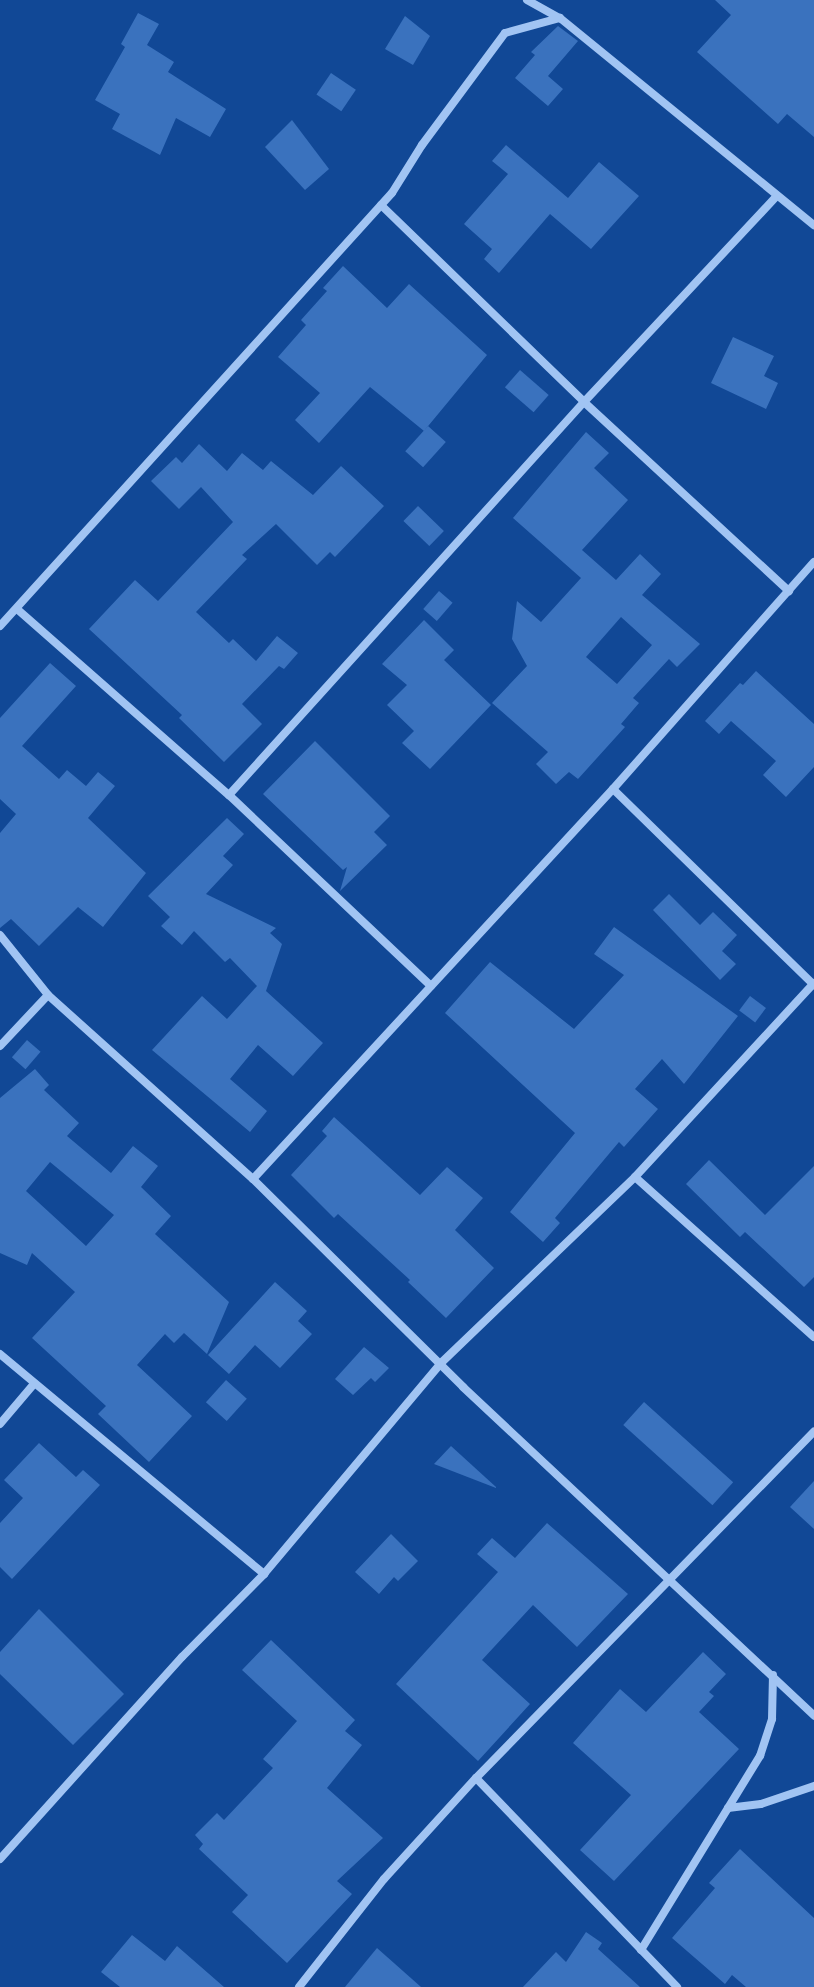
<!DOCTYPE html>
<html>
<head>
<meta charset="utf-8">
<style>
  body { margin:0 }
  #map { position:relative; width:814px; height:1987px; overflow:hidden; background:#114896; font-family:"Golos Text",sans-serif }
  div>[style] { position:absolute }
  .building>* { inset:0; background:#3a72be; transform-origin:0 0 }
  .street>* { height:8px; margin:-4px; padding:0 4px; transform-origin:4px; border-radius:4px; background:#a1c4f3 }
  span { translate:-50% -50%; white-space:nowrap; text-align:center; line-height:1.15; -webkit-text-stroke:6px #114896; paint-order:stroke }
</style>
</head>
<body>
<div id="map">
  <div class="building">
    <i style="clip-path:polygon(715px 0,814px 0,814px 137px,787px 114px,778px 124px,697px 52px,731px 15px)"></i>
    <i style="clip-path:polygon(138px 13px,159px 24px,147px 45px,174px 62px,168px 72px,226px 109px,210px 137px,176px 118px,160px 155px,112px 129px,120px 114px,95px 100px,125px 47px,121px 44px)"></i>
    <i style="clip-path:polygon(405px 16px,430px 36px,413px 65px,385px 49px)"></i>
    <i style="clip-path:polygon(558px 26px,578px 41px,548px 76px,563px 89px,548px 106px,515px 78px,535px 55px,531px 52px)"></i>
    <i style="left:331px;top:73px;width:30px;height:26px;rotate:34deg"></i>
    <i style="clip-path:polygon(292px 120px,329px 169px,305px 190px,265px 147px)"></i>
    <i style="clip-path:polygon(506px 145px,568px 198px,599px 162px,639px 196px,591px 249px,550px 214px,499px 273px,484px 259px,492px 249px,464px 224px,508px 174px,492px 161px)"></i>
    <i style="clip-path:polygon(343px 266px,387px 308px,409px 284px,487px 355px,424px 431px,370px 387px,319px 443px,295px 420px,320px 393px,278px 357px,306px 325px,301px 320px,327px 291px,323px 288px)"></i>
    <i style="clip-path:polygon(733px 337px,774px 356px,764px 376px,778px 383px,766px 409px,711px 383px)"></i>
    <i style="left:520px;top:370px;width:38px;height:23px;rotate:41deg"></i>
    <i style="left:428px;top:426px;width:24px;height:34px;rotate:42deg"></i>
    <i style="clip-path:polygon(evenodd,586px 432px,609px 453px,594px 468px,628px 500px,582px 550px,616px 580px,640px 554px,661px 574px,642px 595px,700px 644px,677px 667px,669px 659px,633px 698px,639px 703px,621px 724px,625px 727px,578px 779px,569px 772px,556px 784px,536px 764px,548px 752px,492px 703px,527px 666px,512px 639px,517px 601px,541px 622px,581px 578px,513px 518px,586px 432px,621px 617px,652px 645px,617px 684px,586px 657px,621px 617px)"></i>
    <i style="clip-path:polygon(199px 444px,227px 471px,242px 453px,263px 470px,271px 461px,313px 495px,341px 466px,384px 506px,335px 557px,330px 552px,317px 565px,276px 524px,242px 555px,247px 559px,196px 612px,229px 643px,233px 639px,256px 661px,277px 636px,298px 653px,284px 669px,279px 666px,242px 704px,262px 724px,224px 762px,179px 718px,182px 715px,89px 629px,135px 580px,158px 601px,233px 522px,201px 487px,179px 509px,151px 481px,176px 457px,182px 463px)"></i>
    <i style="left:418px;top:506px;width:36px;height:21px;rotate:44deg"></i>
    <i style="left:439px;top:591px;width:18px;height:24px;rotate:41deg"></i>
    <i style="clip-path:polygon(424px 620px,454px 650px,444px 660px,491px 705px,430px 769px,402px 743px,414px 731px,387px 705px,407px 685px,382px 664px)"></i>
    <i style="clip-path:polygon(50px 663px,76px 686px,22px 746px,59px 779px,67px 770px,86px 786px,98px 772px,115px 786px,88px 818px,146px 873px,103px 927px,78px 907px,39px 946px,11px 919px,0 928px,0 833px,16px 814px,0 799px,0 718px)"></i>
    <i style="clip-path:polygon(756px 671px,814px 724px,814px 767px,786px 797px,763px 775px,776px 761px,731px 721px,719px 734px,705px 721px,740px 683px,743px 685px)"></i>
    <i style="clip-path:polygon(315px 741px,390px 816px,374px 832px,387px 845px,340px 891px,347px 867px,343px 870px,263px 794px)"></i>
    <i style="clip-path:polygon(227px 818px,244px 834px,223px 856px,233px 865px,206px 894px,276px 928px,270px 933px,282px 944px,266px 991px,323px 1043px,293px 1076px,258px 1045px,230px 1079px,267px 1111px,250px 1132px,152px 1050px,202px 996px,227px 1019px,257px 986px,230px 958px,225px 962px,194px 931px,182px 945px,161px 926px,170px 917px,148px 896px)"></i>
    <i style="clip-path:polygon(669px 894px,700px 925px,713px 912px,737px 935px,722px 951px,736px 964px,720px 980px,653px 910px)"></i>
    <i style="clip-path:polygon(614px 927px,738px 1016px,684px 1084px,662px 1059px,635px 1089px,658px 1109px,624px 1147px,619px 1142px,555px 1218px,560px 1223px,543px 1242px,510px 1212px,575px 1133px,445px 1013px,490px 962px,574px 1029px,624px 975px,594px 954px)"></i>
    <i style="left:750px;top:996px;width:20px;height:18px;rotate:37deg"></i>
    <i style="left:27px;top:1040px;width:18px;height:23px;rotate:41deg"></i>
    <i style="clip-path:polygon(evenodd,35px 1069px,49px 1085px,44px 1090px,79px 1123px,67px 1136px,111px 1173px,133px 1146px,158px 1166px,141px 1187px,171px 1216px,155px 1234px,229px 1302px,207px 1354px,184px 1333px,174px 1343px,165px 1334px,137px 1365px,192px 1416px,149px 1462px,98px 1414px,106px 1406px,32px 1338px,75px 1292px,32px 1253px,27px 1265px,0 1253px,0 1098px,35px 1069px,50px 1162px,114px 1215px,86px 1246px,26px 1191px,50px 1162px)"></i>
    <i style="clip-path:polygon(334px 1117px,420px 1195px,447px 1167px,483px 1198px,455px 1230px,494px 1268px,446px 1318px,408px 1282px,410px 1280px,338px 1214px,334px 1218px,291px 1175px,327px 1136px,322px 1131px)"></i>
    <i style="clip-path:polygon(709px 1160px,765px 1215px,814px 1166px,814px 1277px,804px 1287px,745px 1232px,740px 1237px,686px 1184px)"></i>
    <i style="clip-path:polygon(275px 1282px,307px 1311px,298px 1321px,312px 1334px,280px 1368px,255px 1345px,229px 1374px,208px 1355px)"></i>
    <i style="clip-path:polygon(364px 1347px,389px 1368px,375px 1382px,371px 1378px,353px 1395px,335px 1379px)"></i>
    <i style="left:226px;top:1380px;width:28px;height:30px;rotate:42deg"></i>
    <i style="left:644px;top:1402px;width:120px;height:31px;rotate:42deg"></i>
    <i style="clip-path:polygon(39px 1443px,76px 1477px,83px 1470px,100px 1485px,12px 1579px,0 1567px,0 1523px,23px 1498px,4px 1480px)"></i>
    <i style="clip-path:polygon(451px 1446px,496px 1487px,496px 1488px,434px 1464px)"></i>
    <i style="clip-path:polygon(814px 1481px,814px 1529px,790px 1507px)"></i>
    <i style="clip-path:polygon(547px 1523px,628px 1594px,577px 1647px,533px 1605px,482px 1660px,530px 1704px,478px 1761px,396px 1684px,498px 1572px,477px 1554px,492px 1538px,515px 1558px)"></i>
    <i style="clip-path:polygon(391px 1534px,418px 1561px,398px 1581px,394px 1577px,379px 1594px,355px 1572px)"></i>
    <i style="clip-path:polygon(39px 1609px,124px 1694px,73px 1745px,0 1674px,0 1652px)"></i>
    <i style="clip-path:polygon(271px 1640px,355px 1720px,345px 1731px,362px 1745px,327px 1788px,383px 1838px,337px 1881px,352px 1894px,287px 1963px,232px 1912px,248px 1895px,199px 1849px,203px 1844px,195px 1835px,217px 1813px,224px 1820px,273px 1768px,263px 1759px,297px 1721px,242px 1670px)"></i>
    <i style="clip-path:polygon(703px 1652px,726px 1674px,709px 1692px,714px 1696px,699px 1712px,739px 1749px,614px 1881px,580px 1850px,631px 1795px,573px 1743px,620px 1689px,646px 1712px)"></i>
    <i style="clip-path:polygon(740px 1849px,814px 1918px,814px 1987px,746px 1987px,732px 1975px,725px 1984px,672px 1938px,715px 1888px,709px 1883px)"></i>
    <i style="clip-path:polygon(586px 1932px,602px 1943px,598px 1949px,640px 1987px,523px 1987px,556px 1952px,566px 1962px)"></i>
    <i style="clip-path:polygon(132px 1935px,165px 1961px,177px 1946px,224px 1987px,120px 1987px,101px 1972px)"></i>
    <i style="clip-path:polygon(377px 1948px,421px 1987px,345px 1987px)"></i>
  </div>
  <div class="street">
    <i style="left:527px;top:0;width:38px;rotate:29deg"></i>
    <i style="left:560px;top:18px;width:328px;rotate:39.2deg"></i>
    <i style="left:381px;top:205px;width:283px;rotate:44.1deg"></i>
    <i style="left:584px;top:402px;width:279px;rotate:42.7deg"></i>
    <i style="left:17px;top:609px;width:282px;rotate:41.3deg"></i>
    <i style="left:229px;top:795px;width:278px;rotate:43.4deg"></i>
    <i style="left:0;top:626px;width:584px;rotate:-47.85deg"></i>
    <i style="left:392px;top:193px;width:57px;rotate:-58deg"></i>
    <i style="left:422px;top:145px;width:139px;rotate:-53.5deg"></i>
    <i style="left:505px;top:33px;width:57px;rotate:-15.3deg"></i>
    <i style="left:613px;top:789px;width:281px;rotate:44.3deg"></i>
    <i style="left:229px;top:795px;width:530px;rotate:-47.91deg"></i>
    <i style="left:584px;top:402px;width:282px;rotate:-46.9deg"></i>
    <i style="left:0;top:935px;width:77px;rotate:51.3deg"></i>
    <i style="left:48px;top:995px;width:275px;rotate:41.9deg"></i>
    <i style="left:253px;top:1179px;width:296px;rotate:44.7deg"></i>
    <i style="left:463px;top:1387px;width:481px;rotate:43.1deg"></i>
    <i style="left:0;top:1046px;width:70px;rotate:-46.7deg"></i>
    <i style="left:635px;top:1177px;width:240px;rotate:41.8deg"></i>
    <i style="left:253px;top:1179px;width:531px;rotate:-47.29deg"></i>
    <i style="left:613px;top:789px;width:303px;rotate:-48.5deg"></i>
    <i style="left:0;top:1354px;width:344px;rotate:39.8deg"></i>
    <i style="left:0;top:1424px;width:51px;rotate:-49.8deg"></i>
    <i style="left:476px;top:1778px;width:290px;rotate:46.1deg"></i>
    <i style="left:728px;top:1808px;width:33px;rotate:-7deg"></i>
    <i style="left:761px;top:1804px;width:56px;rotate:-18.8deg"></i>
    <i style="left:0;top:1859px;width:272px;rotate:-48deg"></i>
    <i style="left:182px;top:1657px;width:117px;rotate:-45.3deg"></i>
    <i style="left:264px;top:1574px;width:275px;rotate:-50deg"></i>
    <i style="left:441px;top:1363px;width:269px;rotate:-43.8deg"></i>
    <i style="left:635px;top:1177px;width:264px;rotate:-47.3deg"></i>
    <i style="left:641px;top:1950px;width:228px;rotate:-58.5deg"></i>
    <i style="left:760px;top:1756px;width:39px;rotate:-72deg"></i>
    <i style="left:772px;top:1719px;width:44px;rotate:-88.7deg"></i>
    <i style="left:299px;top:1987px;width:137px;rotate:-51.8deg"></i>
    <i style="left:384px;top:1879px;width:137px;rotate:-47.7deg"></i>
    <i style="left:476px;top:1778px;width:484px;rotate:-45.7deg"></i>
  </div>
</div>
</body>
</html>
